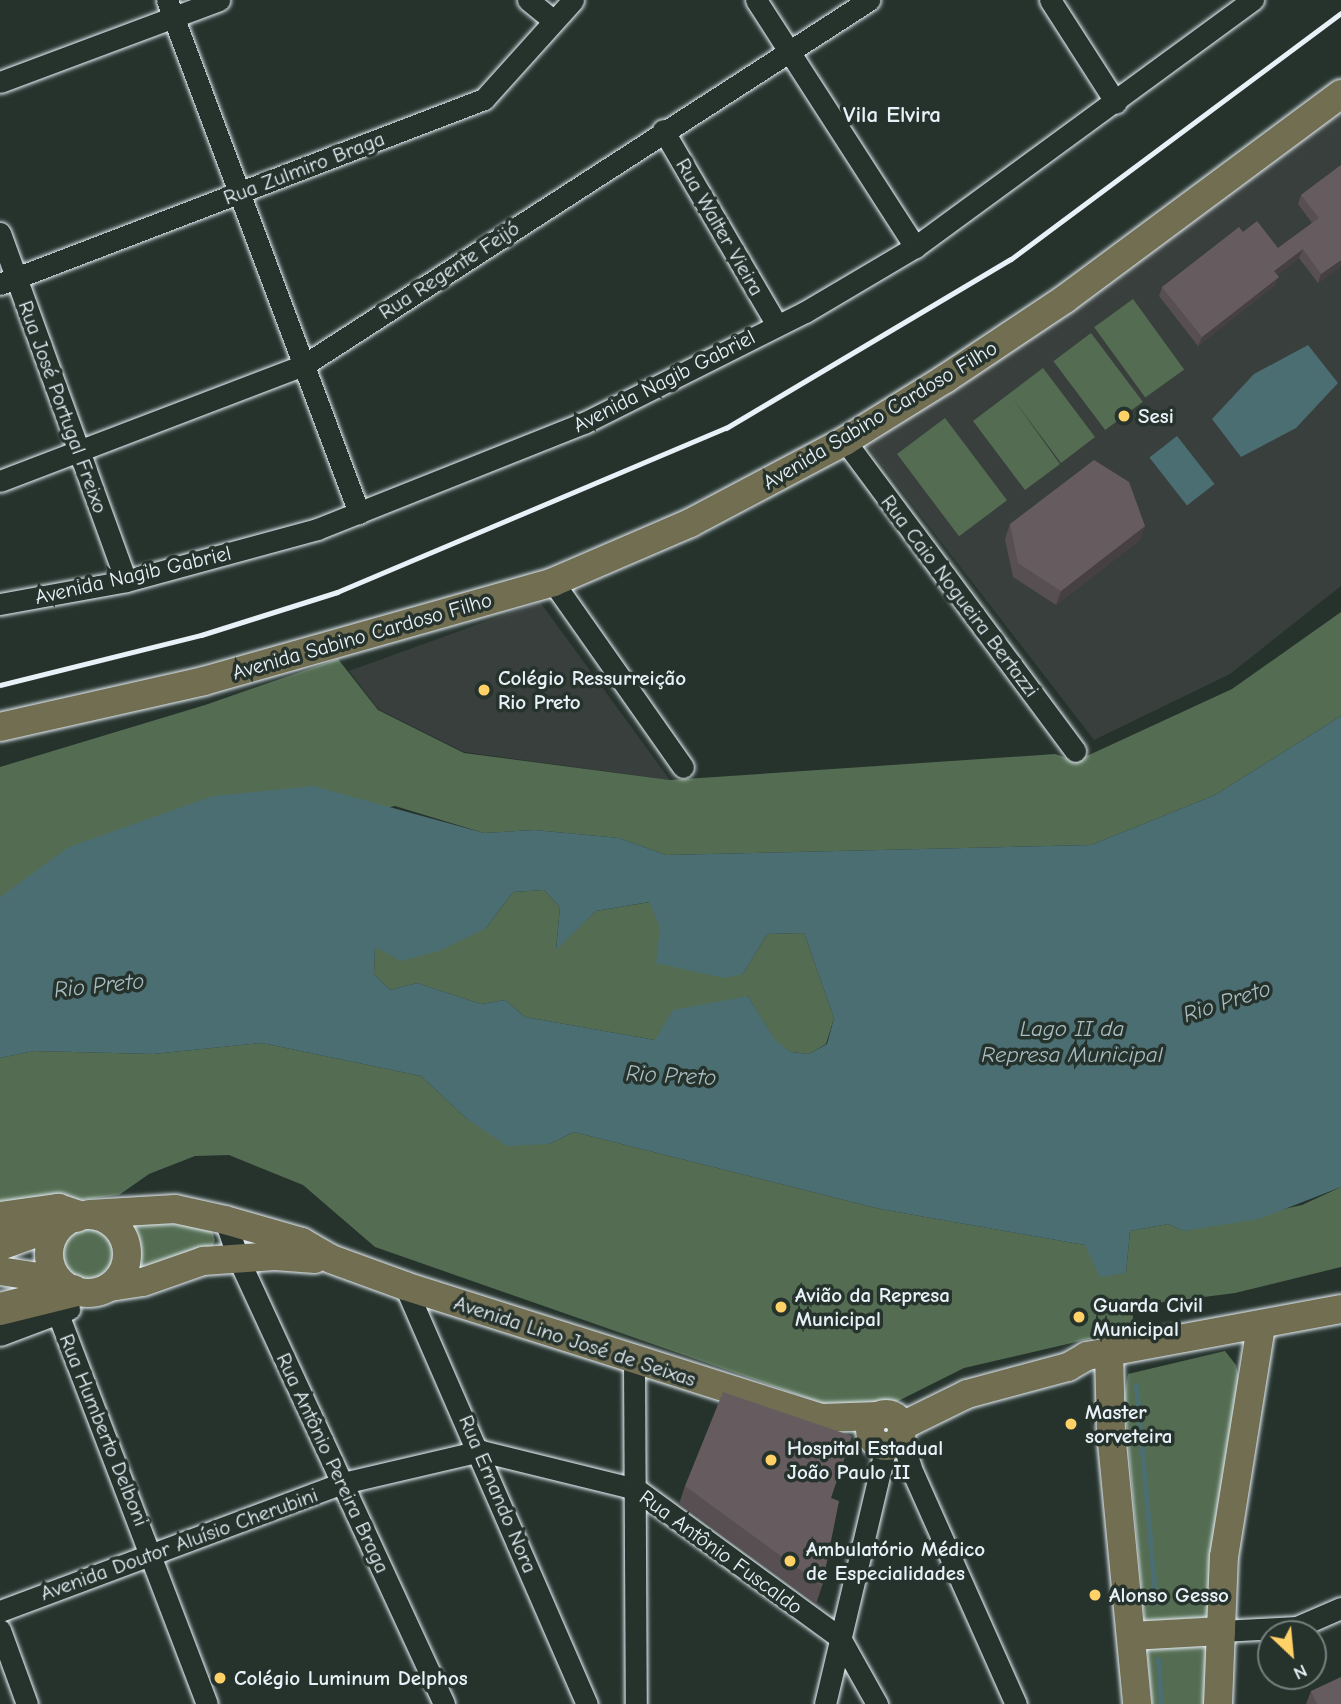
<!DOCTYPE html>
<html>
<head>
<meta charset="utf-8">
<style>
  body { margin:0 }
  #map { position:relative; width:1341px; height:1704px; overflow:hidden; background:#26332d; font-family:"Comic Neue",sans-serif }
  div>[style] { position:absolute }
  .built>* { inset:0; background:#393f3c }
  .green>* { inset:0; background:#546d52; transform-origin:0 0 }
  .round { border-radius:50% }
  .water>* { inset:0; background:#4b6e72; transform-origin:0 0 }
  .stream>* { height:5px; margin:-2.5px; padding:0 2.5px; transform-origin:2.5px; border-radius:2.5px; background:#4b6e72 }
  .roads { filter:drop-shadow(0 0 2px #e8f1f8) drop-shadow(0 0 2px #e8f1f8) }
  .minor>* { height:21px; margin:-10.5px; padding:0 10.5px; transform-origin:10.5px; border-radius:10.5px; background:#26332d }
  .major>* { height:28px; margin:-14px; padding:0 14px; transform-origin:14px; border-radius:14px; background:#726e52 }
  .major>.ring { margin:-14px; padding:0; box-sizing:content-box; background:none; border:28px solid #726e52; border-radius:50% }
  .highway>* { height:32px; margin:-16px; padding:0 16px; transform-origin:16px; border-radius:16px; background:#726e52 }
  .rail>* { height:5px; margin:-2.5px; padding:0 2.5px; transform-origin:2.5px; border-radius:2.5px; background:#e8f1f8 }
  .wall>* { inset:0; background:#584f53 }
  .shaded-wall>* { inset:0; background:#474043 }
  .building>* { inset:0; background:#665c60 }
  .dots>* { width:19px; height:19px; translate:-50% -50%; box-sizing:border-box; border:4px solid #26332d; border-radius:50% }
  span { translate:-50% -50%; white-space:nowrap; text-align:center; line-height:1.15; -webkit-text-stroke:7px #26332d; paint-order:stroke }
  .street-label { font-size:21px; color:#e8f1f8 }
  .poi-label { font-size:21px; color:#e8f1f8; font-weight:700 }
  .left { translate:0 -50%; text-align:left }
  .neighbourhood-label { font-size:23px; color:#e8f1f8; font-weight:700 }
  .water-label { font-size:23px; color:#a9bdc2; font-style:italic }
  .north { position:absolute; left:1257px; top:1620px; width:70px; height:70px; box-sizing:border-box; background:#26332d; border:2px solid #747f7e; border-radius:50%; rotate:154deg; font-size:19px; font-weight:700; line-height:28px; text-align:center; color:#e8f1f8 }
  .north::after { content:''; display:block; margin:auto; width:24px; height:32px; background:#ffd166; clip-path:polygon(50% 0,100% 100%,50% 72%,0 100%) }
</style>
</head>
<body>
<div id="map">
  <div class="built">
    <i style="clip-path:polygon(1341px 106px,1341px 586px,1230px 674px,1094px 740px,865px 443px)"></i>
    <i style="clip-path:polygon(540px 602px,670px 780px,464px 752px,378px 709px,349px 671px)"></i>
  </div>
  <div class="green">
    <i style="left:1133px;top:299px;width:87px;height:48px;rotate:54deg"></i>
    <i style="left:1091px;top:333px;width:86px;height:47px;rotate:53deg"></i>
    <i style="clip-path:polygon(1043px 368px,1095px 437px,1061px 463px,1011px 396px,1060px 464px,1025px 490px,973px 421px)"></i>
    <i style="left:945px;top:418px;width:103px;height:60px;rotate:53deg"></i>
    <i style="clip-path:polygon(1341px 612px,1341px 716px,1215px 795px,1091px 845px,666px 855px,619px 838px,534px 830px,484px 833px,395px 806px,0 897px,0 767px,205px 705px,338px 659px,378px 710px,464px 753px,670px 780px,1055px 754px,1076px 761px,1232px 689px)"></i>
    <i style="clip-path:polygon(544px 890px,560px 907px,556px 949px,596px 911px,650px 902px,661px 927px,743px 974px,767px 934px,804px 933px,834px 1018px,826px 1044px,809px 1054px,791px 1052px,775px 1041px,748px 996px,655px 1040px,525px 1017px,505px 1000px,481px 1004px,417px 983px,390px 990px,374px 974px,375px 947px,486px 928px,513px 892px)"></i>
    <i style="clip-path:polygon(262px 1043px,421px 1076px,467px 1119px,549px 1144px,574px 1132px,880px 1209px,1085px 1245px,1126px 1273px,1130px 1231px,1168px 1224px,1183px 1231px,1302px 1205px,1341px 1187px,1341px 1267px,1235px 1293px,1133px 1306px,1133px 1323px,1106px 1335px,964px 1368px,888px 1406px,853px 1414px,375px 1247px,303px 1185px,229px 1155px,195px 1156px,149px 1174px,119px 1195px,0 1210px,0 1058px,34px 1051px,153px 1054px)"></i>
    <i style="clip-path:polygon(122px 1220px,211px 1227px,215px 1240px,211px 1251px,138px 1272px,137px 1246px)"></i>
    <i class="round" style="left:58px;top:1225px;width:58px;height:58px"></i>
    <i style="clip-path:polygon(1225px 1351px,1236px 1365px,1242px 1392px,1206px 1704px,1152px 1704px,1124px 1398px,1128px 1374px)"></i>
  </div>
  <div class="water">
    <i style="clip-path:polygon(1308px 345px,1338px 383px,1296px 428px,1241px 457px,1212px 419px,1254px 374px)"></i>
    <i style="left:1177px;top:436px;width:61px;height:35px;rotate:52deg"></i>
    <i style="clip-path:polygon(evenodd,1341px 716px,1341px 1187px,1259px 1219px,1183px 1231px,1168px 1224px,1130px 1231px,1126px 1273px,1100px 1277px,1085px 1245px,880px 1209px,574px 1132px,549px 1144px,507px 1146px,467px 1119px,421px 1076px,262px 1043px,153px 1054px,34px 1051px,0 1058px,0 897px,69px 847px,213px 796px,313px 786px,484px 833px,534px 830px,619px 838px,666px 855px,1091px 845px,1215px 795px,1341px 716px,544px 890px,560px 907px,556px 950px,596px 911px,649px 902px,660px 927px,656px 963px,724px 978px,743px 974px,767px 934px,804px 933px,834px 1018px,827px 1044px,809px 1054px,791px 1052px,775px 1040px,748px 996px,673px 1010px,655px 1040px,525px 1017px,505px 1000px,481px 1004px,417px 983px,390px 990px,374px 974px,375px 947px,401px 961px,439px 951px,486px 928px,513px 892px,544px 890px)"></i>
  </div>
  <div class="stream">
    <i style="left:1136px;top:1385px;width:219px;rotate:84.8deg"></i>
    <i style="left:1158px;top:1659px;width:45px;rotate:86.2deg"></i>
  </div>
  <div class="roads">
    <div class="minor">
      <i style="left:167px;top:0;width:548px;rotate:69.48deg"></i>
      <i style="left:528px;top:0;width:33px;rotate:39deg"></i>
      <i style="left:756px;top:0;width:294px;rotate:57.2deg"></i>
      <i style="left:1050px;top:0;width:122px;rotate:57.3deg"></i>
      <i style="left:0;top:82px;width:234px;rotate:-20.5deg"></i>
      <i style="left:663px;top:130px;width:226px;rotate:59.7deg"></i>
      <i style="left:0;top:233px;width:370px;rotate:70.1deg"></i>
      <i style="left:0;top:284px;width:518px;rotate:-20.92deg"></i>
      <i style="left:484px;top:99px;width:133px;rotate:-48deg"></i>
      <i style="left:845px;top:441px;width:386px;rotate:53.4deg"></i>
      <i style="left:0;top:481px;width:325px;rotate:-20.9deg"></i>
      <i style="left:304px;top:365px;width:673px;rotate:-32.86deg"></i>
      <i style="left:553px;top:582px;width:226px;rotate:54.9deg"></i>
      <i style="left:0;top:604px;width:128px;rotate:-10.3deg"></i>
      <i style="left:126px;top:581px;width:198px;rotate:-15.2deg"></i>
      <i style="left:317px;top:529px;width:287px;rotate:-21.7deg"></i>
      <i style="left:584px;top:423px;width:247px;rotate:-26.7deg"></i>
      <i style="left:805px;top:312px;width:128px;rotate:-30.6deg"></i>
      <i style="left:915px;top:247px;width:419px;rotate:-36.2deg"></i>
      <i style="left:225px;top:1220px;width:40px;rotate:71.1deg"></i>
      <i style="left:238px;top:1258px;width:491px;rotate:65.2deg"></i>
      <i style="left:405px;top:1286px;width:456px;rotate:66.5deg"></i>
      <i style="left:58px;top:1314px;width:417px;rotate:69.1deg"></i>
      <i style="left:0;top:1335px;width:74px;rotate:-20.6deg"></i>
      <i style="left:634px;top:1360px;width:344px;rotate:89.7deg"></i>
      <i style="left:901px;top:1437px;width:38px;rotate:72deg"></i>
      <i style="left:913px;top:1473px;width:253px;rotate:66deg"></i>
      <i style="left:0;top:1611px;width:366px;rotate:-20.5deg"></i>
      <i style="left:343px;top:1483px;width:142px;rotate:-13.1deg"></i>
      <i style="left:481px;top:1451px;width:160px;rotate:13.8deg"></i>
      <i style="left:636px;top:1489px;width:253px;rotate:36.1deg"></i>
      <i style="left:840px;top:1638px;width:76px;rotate:60.7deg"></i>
      <i style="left:0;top:1630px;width:79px;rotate:70deg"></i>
      <i style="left:1221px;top:1631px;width:76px;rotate:-3deg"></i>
      <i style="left:1297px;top:1627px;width:48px;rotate:-23.4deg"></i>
      <i style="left:825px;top:1704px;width:265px;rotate:-76.7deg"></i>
    </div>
    <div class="major">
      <i style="left:0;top:727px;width:209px;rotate:-12.7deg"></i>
      <i style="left:204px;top:681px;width:363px;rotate:-15.8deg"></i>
      <i style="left:553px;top:582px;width:149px;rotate:-23.3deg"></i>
      <i style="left:690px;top:523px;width:175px;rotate:-27.9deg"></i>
      <i style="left:845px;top:441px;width:118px;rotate:-31.8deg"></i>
      <i style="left:945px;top:379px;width:144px;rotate:-33.7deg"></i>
      <i style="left:1065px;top:299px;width:344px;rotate:-36.6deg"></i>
      <i style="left:89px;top:1214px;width:86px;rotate:-3.3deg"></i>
      <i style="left:175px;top:1209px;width:51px;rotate:12.4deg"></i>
      <i style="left:225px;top:1220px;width:80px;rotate:15.9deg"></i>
      <i style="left:302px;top:1242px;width:34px;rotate:30deg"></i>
      <i style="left:331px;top:1259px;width:79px;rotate:20deg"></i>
      <i style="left:405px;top:1286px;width:436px;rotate:17.6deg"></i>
      <i style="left:821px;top:1418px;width:57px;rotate:-2deg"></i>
      <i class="ring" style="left:49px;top:1215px;width:50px;height:50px"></i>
      <i style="left:0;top:1246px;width:65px;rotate:-19.8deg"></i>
      <i style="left:0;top:1271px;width:59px;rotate:8.8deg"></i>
      <i style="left:110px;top:1287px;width:33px;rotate:-9deg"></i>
      <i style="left:143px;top:1282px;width:64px;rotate:-19.3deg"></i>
      <i style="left:203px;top:1261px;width:72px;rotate:-4deg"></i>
      <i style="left:275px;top:1256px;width:40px;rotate:4.3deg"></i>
      <i style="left:1109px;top:1351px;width:81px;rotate:88.6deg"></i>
      <i style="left:1111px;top:1432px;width:273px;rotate:84.5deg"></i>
      <i class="ring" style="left:870px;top:1414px;width:4px;height:4px"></i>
      <i style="left:902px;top:1426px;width:72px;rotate:-26.2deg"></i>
      <i style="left:967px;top:1394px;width:105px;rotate:-15deg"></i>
      <i style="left:1068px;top:1367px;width:22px;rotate:-30deg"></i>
      <i style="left:1087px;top:1356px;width:258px;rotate:-10.5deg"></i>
      <i style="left:1131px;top:1636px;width:90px;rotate:-3.2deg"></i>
      <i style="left:1218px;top:1704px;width:147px;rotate:-87.7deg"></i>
      <i style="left:1224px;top:1557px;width:233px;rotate:-80.9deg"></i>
    </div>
    <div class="highway">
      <i style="left:0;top:1218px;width:59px;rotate:-7.9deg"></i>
      <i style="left:58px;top:1210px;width:19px;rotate:18deg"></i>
      <i style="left:0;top:1309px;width:75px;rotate:-13.9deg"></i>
    </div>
  </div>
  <div class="rail">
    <i style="left:0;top:685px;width:207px;rotate:-14deg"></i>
    <i style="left:201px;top:635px;width:143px;rotate:-17.5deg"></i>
    <i style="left:337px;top:592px;width:422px;rotate:-22.9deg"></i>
    <i style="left:726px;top:428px;width:331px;rotate:-30.7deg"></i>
    <i style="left:1011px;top:259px;width:412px;rotate:-36.7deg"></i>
  </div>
  <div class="wall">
    <i style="clip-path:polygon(1341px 165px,1341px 266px,1318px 283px,1299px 258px,1277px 275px,1275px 285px,1198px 346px,1159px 296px,1162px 287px,1243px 232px,1278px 248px,1312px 223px,1298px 204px,1301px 195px)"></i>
    <i style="clip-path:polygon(1010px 524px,1145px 526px,1140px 540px,1056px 605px,1013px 577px,1005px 539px)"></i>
    <i style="clip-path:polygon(685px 1486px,831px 1498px,822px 1586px,816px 1604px,679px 1504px)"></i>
    <i style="clip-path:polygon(1311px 1691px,1341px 1704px,1306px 1704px)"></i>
  </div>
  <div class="shaded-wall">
    <i style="clip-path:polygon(1303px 249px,1299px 258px,1271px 280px,1274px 271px)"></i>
    <i style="clip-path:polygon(1341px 260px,1341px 266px,1318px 283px,1321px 274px)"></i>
    <i style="clip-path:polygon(1279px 277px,1275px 285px,1198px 346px,1202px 337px)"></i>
    <i style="clip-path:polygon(1145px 526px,1140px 540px,1056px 605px,1061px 591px)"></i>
  </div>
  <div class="building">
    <i style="clip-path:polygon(1341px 165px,1341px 260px,1321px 274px,1303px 249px,1274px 271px,1279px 277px,1202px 337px,1162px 287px,1239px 227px,1243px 232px,1257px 221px,1278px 248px,1319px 218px,1301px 195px)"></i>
    <i style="clip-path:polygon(1094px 460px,1129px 482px,1145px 526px,1061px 591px,1018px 563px,1010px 524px)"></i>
    <i style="clip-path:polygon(723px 1392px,852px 1436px,831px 1498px,839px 1501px,822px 1586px,685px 1486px)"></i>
    <i style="clip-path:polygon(1341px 1677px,1341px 1704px,1317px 1704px,1311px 1691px)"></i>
  </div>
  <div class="dots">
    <i style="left:1124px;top:416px;background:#ffd166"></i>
    <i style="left:484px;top:690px;background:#ffd166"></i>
    <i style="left:781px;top:1307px;background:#ffd166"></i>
    <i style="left:1079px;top:1317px;background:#ffd166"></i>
    <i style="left:1071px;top:1424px;background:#ffd166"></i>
    <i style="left:771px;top:1460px;background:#ffd166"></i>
    <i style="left:790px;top:1561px;background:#ffd166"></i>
    <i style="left:1095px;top:1595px;background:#ffd166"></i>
    <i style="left:220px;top:1678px;background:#ffd166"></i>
  </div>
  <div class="street-label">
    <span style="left:304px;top:168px;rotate:-21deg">Rua Zulmiro Braga</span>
    <span style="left:720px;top:227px;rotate:60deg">Rua Walter Vieira</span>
    <span style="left:449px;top:270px;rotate:-33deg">Rua Regente Feijó</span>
    <span style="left:664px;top:381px;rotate:-27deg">Avenida Nagib Gabriel</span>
    <span style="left:63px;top:407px;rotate:70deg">Rua José Portugal Freixo</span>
    <span style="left:880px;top:415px;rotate:-31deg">Avenida Sabino Cardoso Filho</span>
    <span style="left:133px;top:575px;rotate:-13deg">Avenida Nagib Gabriel</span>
    <span style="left:960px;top:596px;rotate:53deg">Rua Caio Nogueira Bertazzi</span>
    <span style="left:362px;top:636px;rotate:-16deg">Avenida Sabino Cardoso Filho</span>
    <span style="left:575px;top:1341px;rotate:18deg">Avenida Lino José de Seixas</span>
    <span style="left:104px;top:1430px;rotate:68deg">Rua Humberto Delboni</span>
    <span style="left:333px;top:1463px;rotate:65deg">Rua Antônio Pereira Braga</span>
    <span style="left:498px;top:1494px;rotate:67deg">Rua Ernando Nora</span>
    <span style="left:179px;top:1544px;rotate:-20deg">Avenida Doutor Aluísio Cherubini</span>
    <span style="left:721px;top:1552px;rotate:36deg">Rua Antônio Fuscaldo</span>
  </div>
  <div class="poi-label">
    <span class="left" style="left:1138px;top:416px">Sesi</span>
    <span class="left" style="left:498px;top:690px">Colégio Ressurreição<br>Rio Preto</span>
    <span class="left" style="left:795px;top:1307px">Avião da Represa<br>Municipal</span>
    <span class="left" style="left:1093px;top:1317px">Guarda Civil<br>Municipal</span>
    <span class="left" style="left:1085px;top:1424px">Master<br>sorveteira</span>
    <span class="left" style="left:787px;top:1460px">Hospital Estadual<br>João Paulo II</span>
    <span class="left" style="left:806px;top:1561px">Ambulatório Médico<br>de Especialidades</span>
    <span class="left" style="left:1109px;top:1595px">Alonso Gesso</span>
    <span class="left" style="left:234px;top:1678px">Colégio Luminum Delphos</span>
  </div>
  <div class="neighbourhood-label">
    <span style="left:892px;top:115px">Vila Elvira</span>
  </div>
  <div class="water-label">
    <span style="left:99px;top:986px;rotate:-6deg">Rio Preto</span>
    <span style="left:1227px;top:1002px;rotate:-18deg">Rio Preto</span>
    <span style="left:1072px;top:1042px">Lago II da<br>Represa Municipal</span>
    <span style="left:671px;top:1076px;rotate:3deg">Rio Preto</span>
  </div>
  <div class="north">N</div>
</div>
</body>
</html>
